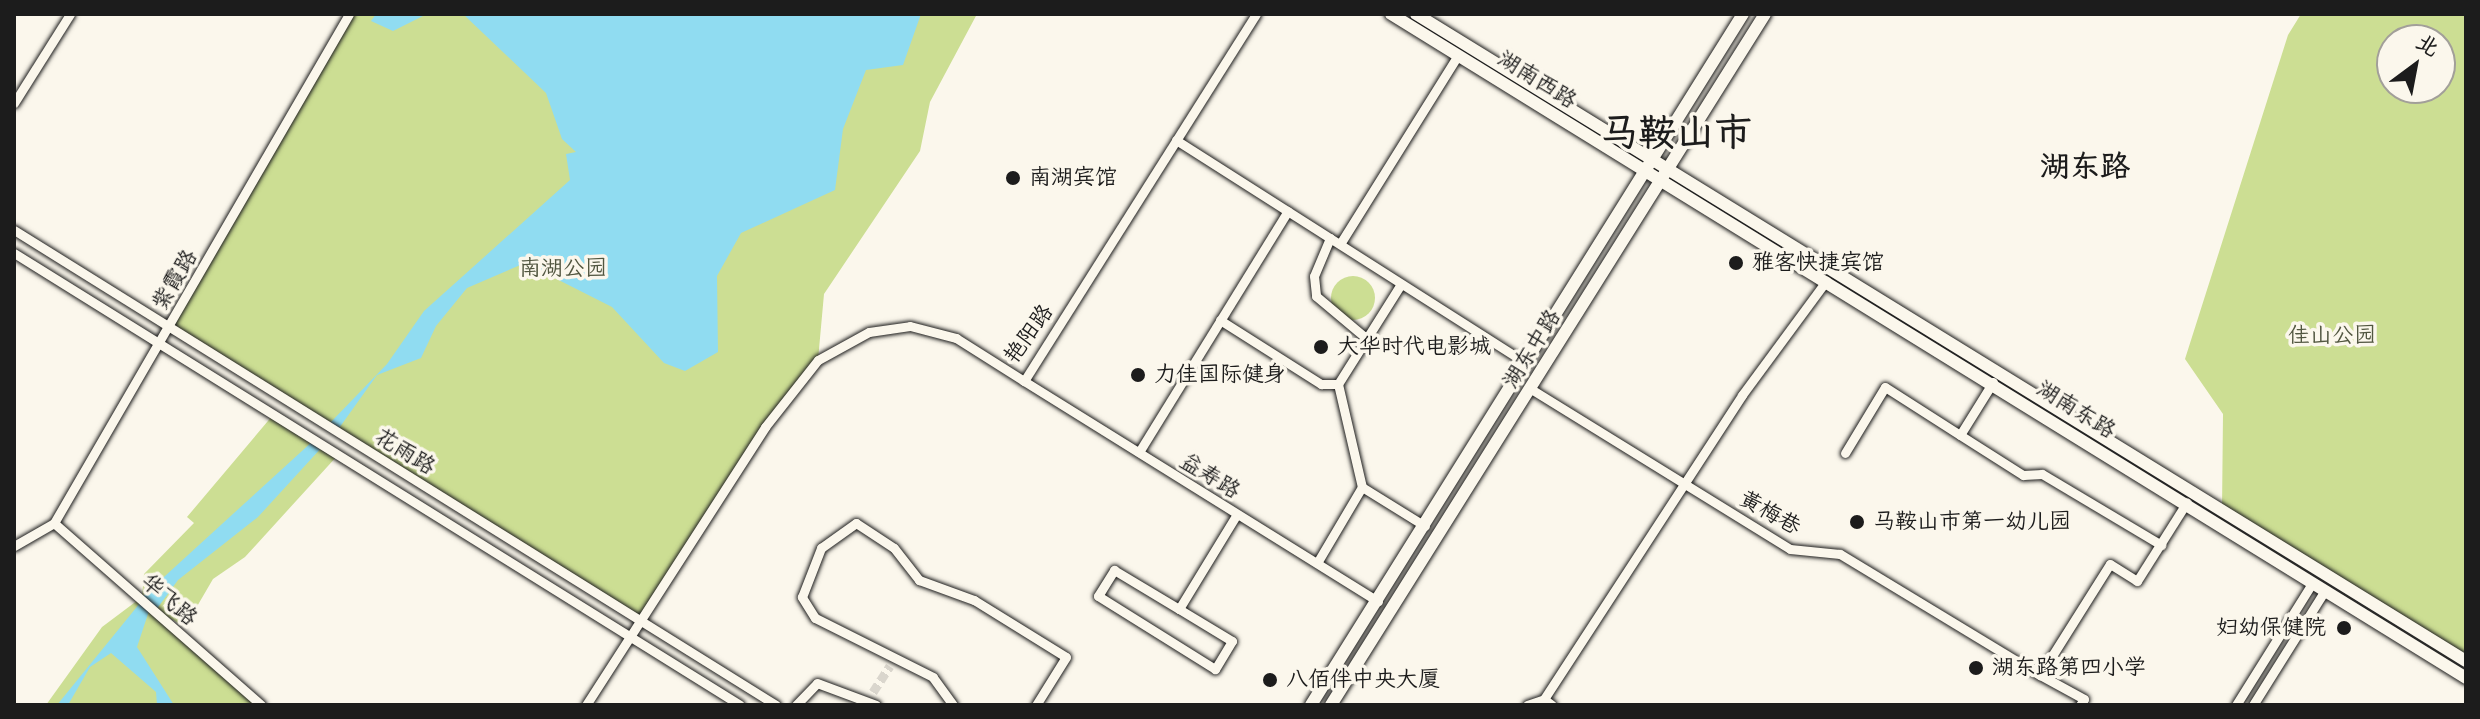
<!DOCTYPE html>
<html>
<head>
<meta charset="utf-8">
<style>
  body { margin:0 }
  #map { position:relative; width:2480px; height:719px; overflow:hidden; background:#fbf7ec; font-family:"Comic Neue","LXGW WenKai TC",sans-serif }
  div>[style] { position:absolute }
  .green>* { inset:0; background:#ccde93 }
  .round { border-radius:50% }
  .water>* { inset:0; background:#90dcf1 }
  .minor-tunnel>* { height:9px; margin-top:-4.5px; transform-origin:0; background:repeating-linear-gradient(90deg,#dad6cd 0 9px,transparent 0 13.5px) }
  .roads { filter:drop-shadow(0 0 2px #1c1c1c) drop-shadow(0 0 2px #1c1c1c) }
  .minor>* { height:9px; margin:-4.5px; padding:0 4.5px; transform-origin:4.5px; border-radius:4.5px; background:#fbf7ec }
  .major>* { height:12px; margin:-6px; padding:0 6px; transform-origin:6px; border-radius:6px; background:#fbf7ec }
  .dots>* { width:22px; height:22px; translate:-50% -50%; box-sizing:border-box; border:4px solid #fbf7ec; border-radius:50% }
  span { translate:-50% -50%; white-space:nowrap; text-align:center; line-height:1.15; -webkit-text-stroke:7px #fbf7ec; paint-order:stroke }
  .street-label { font-size:22px; color:#1c1c1c }
  .poi-label { font-size:22px; color:#1c1c1c }
  .left { translate:0 -50%; text-align:left }
  .right { translate:-100% -50%; text-align:right }
  .park-label { font-size:22px; color:#515640 }
  .district-label { font-size:30px; color:#1c1c1c; font-weight:700 }
  .town-label { font-size:38px; color:#1c1c1c; font-weight:700 }
  .frame { position:absolute; inset:0; border:16px solid #1c1c1c; pointer-events:none }
  .north { position:absolute; left:2376px; top:24px; width:80px; height:80px; box-sizing:border-box; background:#fbf7ec; border:2px solid #a29f99; border-radius:50%; rotate:32deg; font-size:22px; font-weight:700; line-height:32px; text-align:center; color:#1c1c1c }
  .north::after { content:''; display:block; margin:auto; width:28px; height:36px; background:#1c1c1c; clip-path:polygon(50% 0,100% 100%,50% 72%,0 100%) }
</style>
</head>
<body>
<div id="map">
  <div class="green">
    <i style="clip-path:polygon(349px 14px,977px 14px,930px 102px,920px 151px,824px 294px,818px 360px,765px 427px,642px 620px,169px 326px)"></i>
    <i style="clip-path:polygon(evenodd,2301px 14px,2466px 14px,2466px 661px,2222px 510px,2223px 414px,2185px 359px,2288px 35px,2301px 14px,2392px 40px,2440px 40px,2440px 88px,2392px 88px,2392px 40px)"></i>
    <i class="round" style="left:1331px;top:276px;width:44px;height:44px"></i>
    <i style="clip-path:polygon(273px 415px,338px 455px,245px 557px,213px 579px,185px 627px,161px 613px,262px 705px,46px 705px,102px 627px,142px 597px,144px 574px,194px 523px,187px 517px)"></i>
  </div>
  <div class="water">
    <i style="clip-path:polygon(376px 14px,427px 14px,393px 31px,371px 21px)"></i>
    <i style="clip-path:polygon(463px 14px,921px 14px,903px 65px,866px 70px,843px 129px,835px 190px,741px 233px,717px 276px,718px 352px,685px 371px,664px 363px,612px 307px,525px 263px,467px 288px,436px 326px,421px 358px,377px 375px,337px 431px,328px 425px,387px 364px,424px 311px,570px 180px,566px 154px,576px 152px,562px 139px,546px 93px)"></i>
    <i style="clip-path:polygon(314px 440px,323px 446px,258px 517px,178px 580px,156px 610px,142px 597px)"></i>
    <i style="clip-path:polygon(140px 603px,149px 611px,137px 647px,174px 705px,157px 705px,156px 692px,111px 653px,90px 667px,68px 705px,57px 705px)"></i>
  </div>
  <div class="minor-tunnel">
    <i style="left:873px;top:692px;width:31px;rotate:-57deg"></i>
  </div>
  <div class="roads">
    <div class="minor">
      <i style="left:14px;top:103px;width:105px;rotate:-57.8deg"></i>
      <i style="left:1176px;top:140px;width:415px;rotate:32.5deg"></i>
      <i style="left:14px;top:230px;width:898px;rotate:31.94deg"></i>
      <i style="left:1330px;top:238px;width:41px;rotate:112.8deg"></i>
      <i style="left:1314px;top:276px;width:20px;rotate:84deg"></i>
      <i style="left:1316px;top:296px;width:67px;rotate:40.1deg"></i>
      <i style="left:1340px;top:244px;width:223px;rotate:-58deg"></i>
      <i style="left:14px;top:253px;width:855px;rotate:31.91deg"></i>
      <i style="left:1401px;top:284px;width:118px;rotate:122.2deg"></i>
      <i style="left:1338px;top:384px;width:106px;rotate:76.9deg"></i>
      <i style="left:1362px;top:487px;width:74px;rotate:31.8deg"></i>
      <i style="left:1220px;top:320px;width:120px;rotate:32.4deg"></i>
      <i style="left:1321px;top:384px;width:17px"></i>
      <i style="left:1024px;top:381px;width:417px;rotate:31.9deg"></i>
      <i style="left:1993px;top:382px;width:62px;rotate:121.9deg"></i>
      <i style="left:1960px;top:435px;width:75px;rotate:32.4deg"></i>
      <i style="left:2023px;top:475px;width:19px;rotate:-3deg"></i>
      <i style="left:2042px;top:474px;width:139px;rotate:30.8deg"></i>
      <i style="left:1531px;top:389px;width:304px;rotate:31.7deg"></i>
      <i style="left:1790px;top:549px;width:50px;rotate:5.7deg"></i>
      <i style="left:1840px;top:554px;width:234px;rotate:31.2deg"></i>
      <i style="left:1139px;top:452px;width:283px;rotate:-58.3deg"></i>
      <i style="left:1845px;top:453px;width:77px;rotate:-58.8deg"></i>
      <i style="left:1885px;top:387px;width:89px;rotate:32.6deg"></i>
      <i style="left:54px;top:523px;width:276px;rotate:41.3deg"></i>
      <i style="left:14px;top:546px;width:46px;rotate:-29.9deg"></i>
      <i style="left:54px;top:523px;width:588px;rotate:-59.9deg"></i>
      <i style="left:1317px;top:563px;width:88px;rotate:-59.4deg"></i>
      <i style="left:1179px;top:609px;width:62px;rotate:31.1deg"></i>
      <i style="left:1232px;top:641px;width:33px;rotate:121deg"></i>
      <i style="left:1215px;top:669px;width:138px;rotate:-148deg"></i>
      <i style="left:1098px;top:596px;width:31px;rotate:-58deg"></i>
      <i style="left:1114px;top:570px;width:76px;rotate:31deg"></i>
      <i style="left:1179px;top:609px;width:111px;rotate:-58.6deg"></i>
      <i style="left:586px;top:705px;width:331px;rotate:-57.2deg"></i>
      <i style="left:765px;top:427px;width:85px;rotate:-51.7deg"></i>
      <i style="left:818px;top:360px;width:58px;rotate:-28.8deg"></i>
      <i style="left:869px;top:332px;width:41px;rotate:-8.3deg"></i>
      <i style="left:910px;top:326px;width:48px;rotate:14.6deg"></i>
      <i style="left:956px;top:338px;width:80px;rotate:32.3deg"></i>
      <i style="left:1024px;top:381px;width:434px;rotate:-57.7deg"></i>
      <i style="left:796px;top:705px;width:30px;rotate:-46deg"></i>
      <i style="left:817px;top:683px;width:63px;rotate:20.4deg"></i>
      <i style="left:953px;top:705px;width:34px;rotate:-126deg"></i>
      <i style="left:933px;top:677px;width:132px;rotate:-153.4deg"></i>
      <i style="left:815px;top:618px;width:25px;rotate:-122deg"></i>
      <i style="left:802px;top:597px;width:53px;rotate:-68.8deg"></i>
      <i style="left:821px;top:548px;width:43px;rotate:-35.5deg"></i>
      <i style="left:856px;top:523px;width:45px;rotate:33.3deg"></i>
      <i style="left:894px;top:548px;width:41px;rotate:52deg"></i>
      <i style="left:919px;top:580px;width:59px;rotate:20deg"></i>
      <i style="left:974px;top:600px;width:108px;rotate:31.8deg"></i>
      <i style="left:1066px;top:657px;width:57px;rotate:122deg"></i>
      <i style="left:1527px;top:705px;width:18px;rotate:-19deg"></i>
      <i style="left:1552px;top:705px;width:10px;rotate:-143deg"></i>
      <i style="left:1544px;top:699px;width:363px;rotate:-56.9deg"></i>
      <i style="left:1742px;top:395px;width:142px;rotate:-53.6deg"></i>
      <i style="left:2080px;top:705px;width:7px;rotate:-56deg"></i>
      <i style="left:2084px;top:699px;width:50px;rotate:-151.4deg"></i>
      <i style="left:2040px;top:675px;width:131px;rotate:-57.8deg"></i>
      <i style="left:2110px;top:564px;width:32px;rotate:32deg"></i>
      <i style="left:2137px;top:581px;width:93px;rotate:-57.7deg"></i>
      <i style="left:2236px;top:705px;width:145px;rotate:-58deg"></i>
      <i style="left:2253px;top:705px;width:136px;rotate:-57.9deg"></i>
    </div>
    <div class="major">
      <i style="left:1391px;top:14px;width:1264px;rotate:31.7deg"></i>
      <i style="left:1416px;top:14px;width:1233px;rotate:31.64deg"></i>
      <i style="left:1311px;top:705px;width:815px;rotate:-57.99deg"></i>
      <i style="left:1331px;top:705px;width:816px;rotate:-57.87deg"></i>
    </div>
  </div>
  <div class="dots">
    <i style="left:1013px;top:178px;background:#1c1c1c"></i>
    <i style="left:1736px;top:263px;background:#1c1c1c"></i>
    <i style="left:1321px;top:347px;background:#1c1c1c"></i>
    <i style="left:1138px;top:375px;background:#1c1c1c"></i>
    <i style="left:1857px;top:522px;background:#1c1c1c"></i>
    <i style="left:2344px;top:628px;background:#1c1c1c"></i>
    <i style="left:1976px;top:668px;background:#1c1c1c"></i>
    <i style="left:1270px;top:680px;background:#1c1c1c"></i>
  </div>
  <div class="street-label">
    <span style="left:1537px;top:80px;rotate:32deg">湖南西路</span>
    <span style="left:175px;top:280px;rotate:-59deg">紫霞路</span>
    <span style="left:1029px;top:334px;rotate:-54deg">艳阳路</span>
    <span style="left:1532px;top:349px;rotate:-58deg">湖东中路</span>
    <span style="left:2076px;top:410px;rotate:32deg">湖南东路</span>
    <span style="left:405px;top:452px;rotate:32deg">花雨路</span>
    <span style="left:1210px;top:476px;rotate:32deg">益寿路</span>
    <span style="left:1770px;top:513px;rotate:29deg">黄梅巷</span>
    <span style="left:169px;top:600px;rotate:41deg">华飞路</span>
  </div>
  <div class="poi-label">
    <span class="left" style="left:1029px;top:178px">南湖宾馆</span>
    <span class="left" style="left:1752px;top:263px">雅客快捷宾馆</span>
    <span class="left" style="left:1337px;top:347px">大华时代电影城</span>
    <span class="left" style="left:1154px;top:375px">力佳国际健身</span>
    <span class="left" style="left:1873px;top:522px">马鞍山市第一幼儿园</span>
    <span class="right" style="left:2326px;top:628px">妇幼保健院</span>
    <span class="left" style="left:1992px;top:668px">湖东路第四小学</span>
    <span class="left" style="left:1286px;top:680px">八佰伴中央大厦</span>
  </div>
  <div class="park-label">
    <span style="left:563px;top:269px">南湖公园</span>
    <span style="left:2332px;top:336px">佳山公园</span>
  </div>
  <div class="district-label">
    <span style="left:2085px;top:167px">湖东路</span>
  </div>
  <div class="town-label">
    <span style="left:1676px;top:134px">马鞍山市</span>
  </div>
  <div class="frame"></div>
  <div class="north">北</div>
</div>
</body>
</html>
